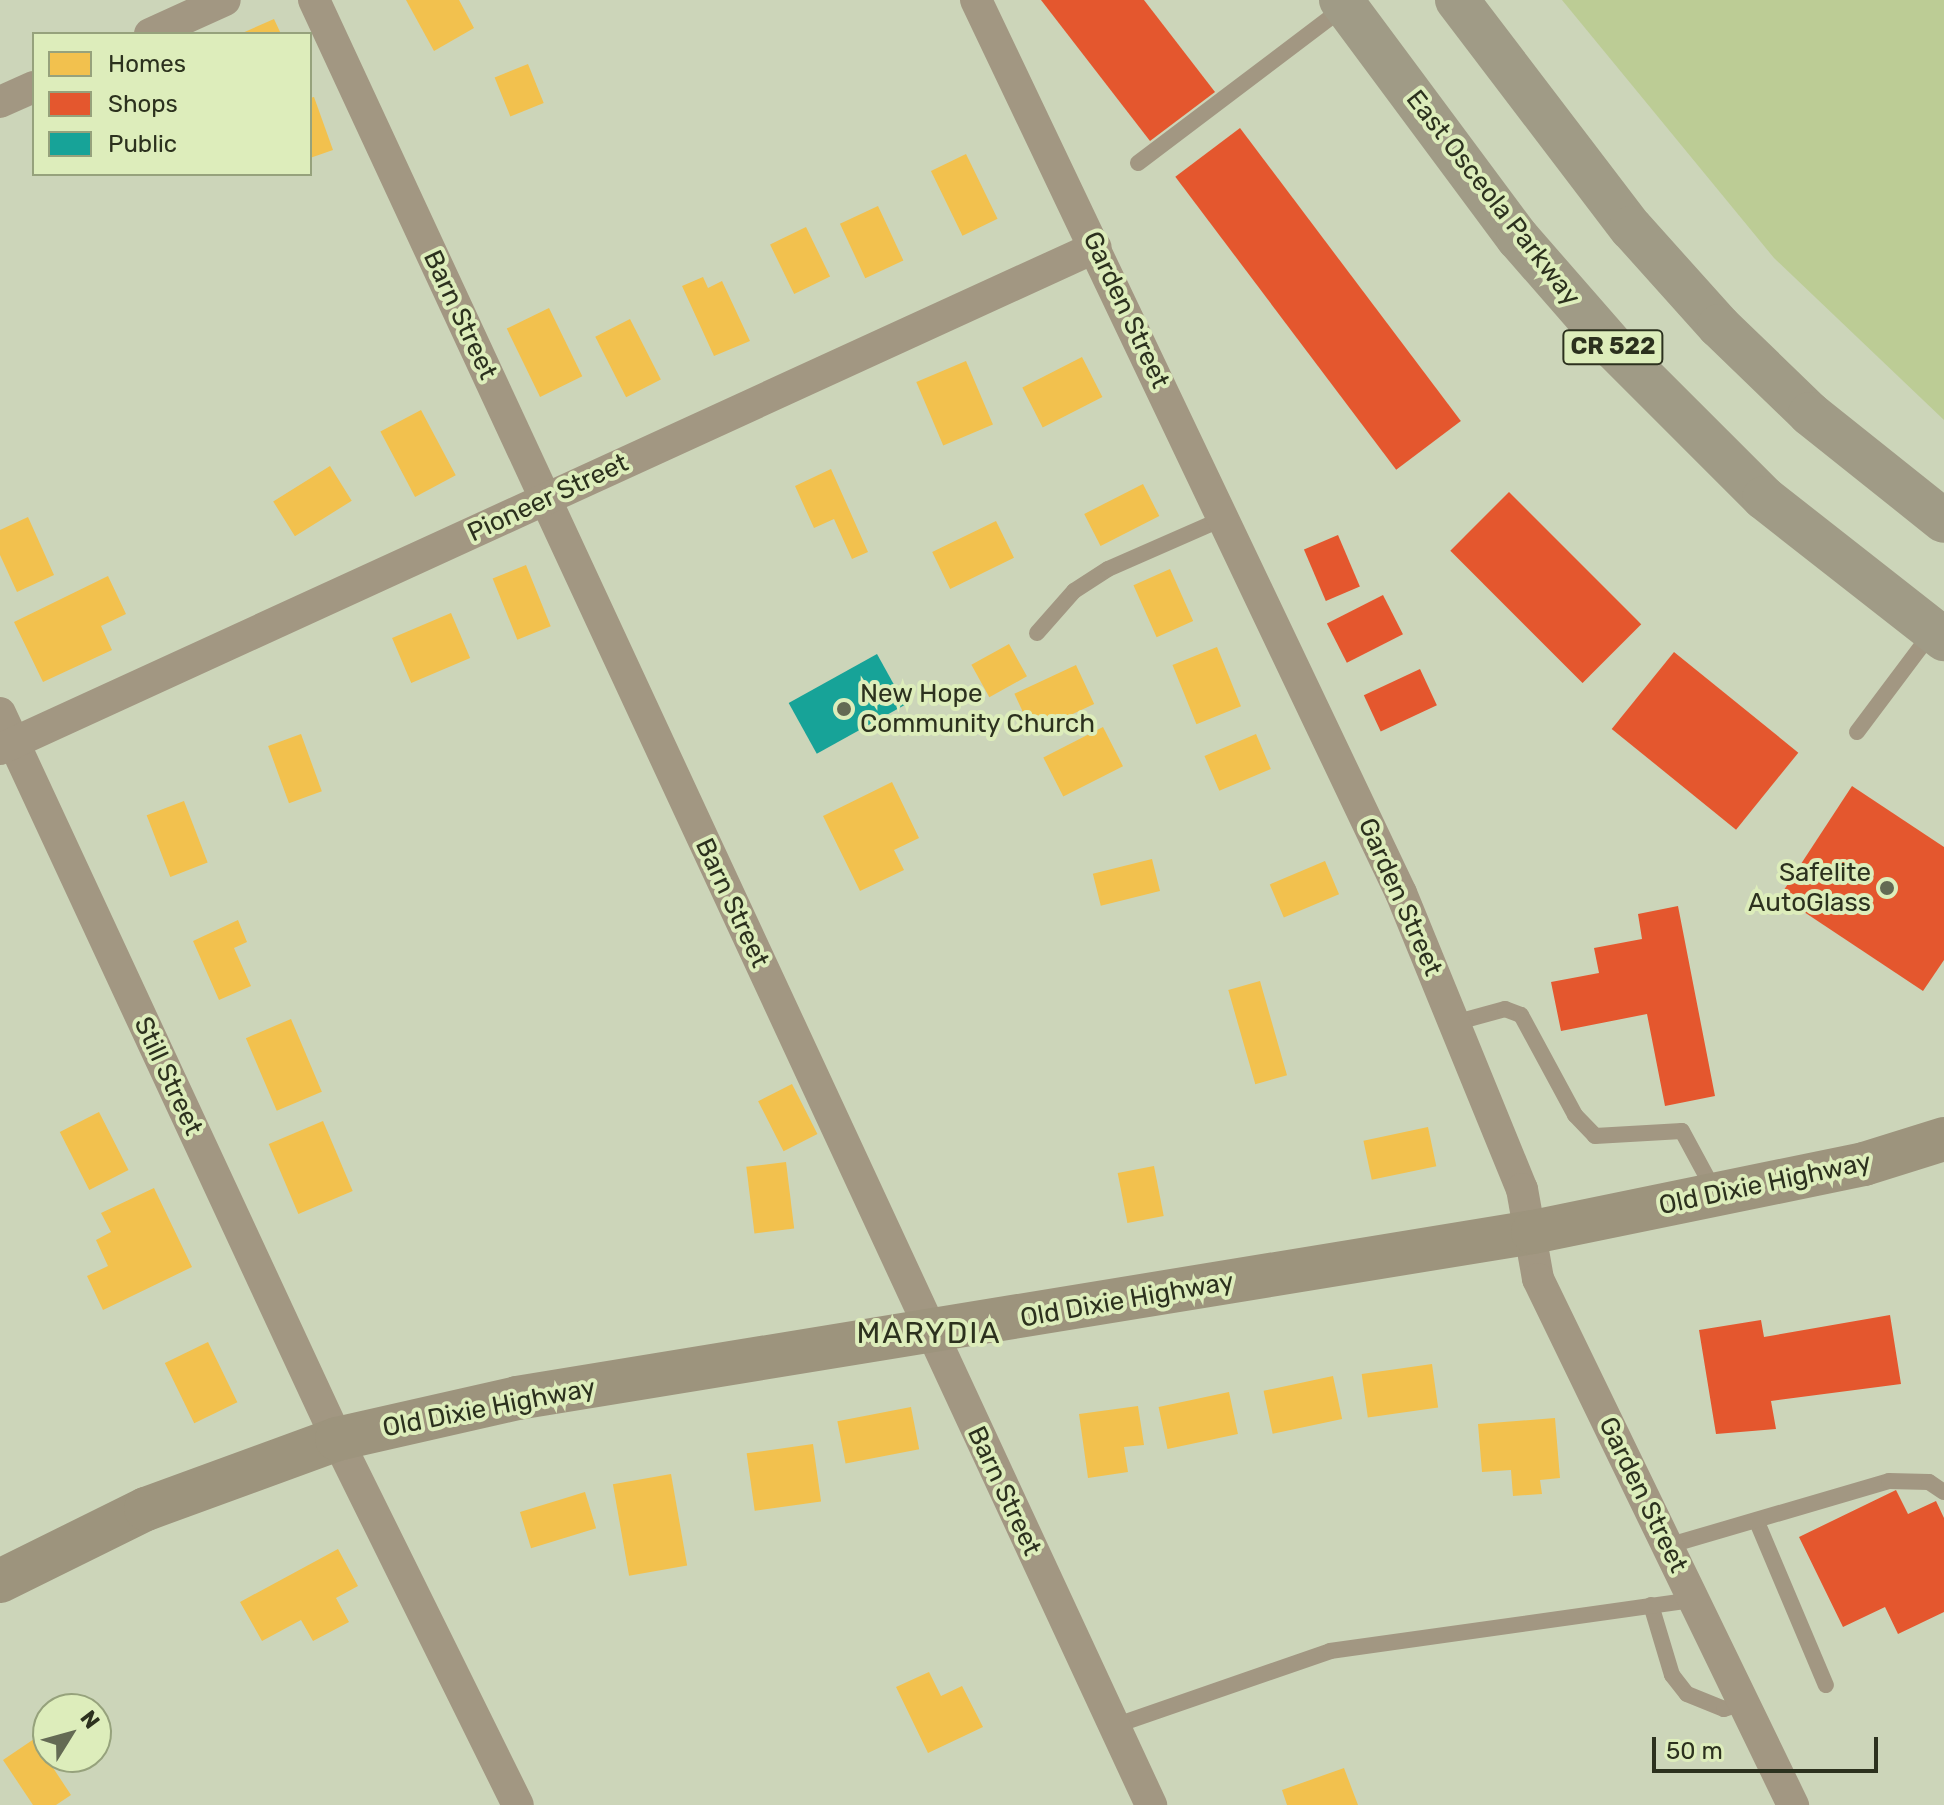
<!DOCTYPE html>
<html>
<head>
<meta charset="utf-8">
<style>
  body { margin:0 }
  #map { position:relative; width:1944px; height:1805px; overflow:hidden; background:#ccd5b9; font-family:Rubik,sans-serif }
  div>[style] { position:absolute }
  .green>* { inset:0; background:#bccc95 }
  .homes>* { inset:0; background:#f2c14e; transform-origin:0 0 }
  .shops>* { inset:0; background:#e4572e; transform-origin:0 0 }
  .public>* { inset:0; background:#17a398; transform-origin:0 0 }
  .lane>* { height:16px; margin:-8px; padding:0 8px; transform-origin:8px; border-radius:8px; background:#a29782 }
  .street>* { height:32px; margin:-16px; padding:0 16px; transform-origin:16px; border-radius:16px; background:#a29782 }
  .secondary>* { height:44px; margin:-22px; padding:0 22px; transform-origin:22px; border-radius:22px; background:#9d947d }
  .primary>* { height:44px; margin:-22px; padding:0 22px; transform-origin:22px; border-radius:22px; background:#a09b86 }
  .dots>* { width:22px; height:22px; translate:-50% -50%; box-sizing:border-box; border:4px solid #ddedbb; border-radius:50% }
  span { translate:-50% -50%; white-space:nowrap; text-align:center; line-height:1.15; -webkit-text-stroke:8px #ddedbb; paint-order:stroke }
  .shield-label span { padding:2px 6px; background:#ddedbb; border:2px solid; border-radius:6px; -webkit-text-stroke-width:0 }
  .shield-label { font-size:24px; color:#2c311e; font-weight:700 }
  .street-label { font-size:26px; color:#2c311e }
  .poi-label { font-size:26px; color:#2c311e }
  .left { translate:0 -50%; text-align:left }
  .right { translate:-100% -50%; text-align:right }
  .quarter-label { font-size:30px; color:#2c311e; letter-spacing:2px }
  .legend { position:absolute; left:32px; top:32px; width:280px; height:144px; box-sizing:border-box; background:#ddedbb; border:2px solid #96a27c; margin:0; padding:10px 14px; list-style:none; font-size:24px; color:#2c311e }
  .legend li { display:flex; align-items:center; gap:16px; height:40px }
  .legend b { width:40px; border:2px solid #96a27c }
  .north { position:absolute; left:32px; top:1693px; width:80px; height:80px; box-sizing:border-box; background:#ddedbb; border:2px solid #96a27c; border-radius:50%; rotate:53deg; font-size:22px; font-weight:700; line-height:32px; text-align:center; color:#2c311e }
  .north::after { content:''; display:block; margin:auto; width:28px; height:36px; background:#646a54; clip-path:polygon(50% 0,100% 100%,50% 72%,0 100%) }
  .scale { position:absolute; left:1652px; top:1737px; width:226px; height:36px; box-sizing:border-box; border:4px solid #2c311e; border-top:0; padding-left:10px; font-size:24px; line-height:28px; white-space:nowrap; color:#2c311e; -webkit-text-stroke:6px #ddedbb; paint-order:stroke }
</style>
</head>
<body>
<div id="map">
  <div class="green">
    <i style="clip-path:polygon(1562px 0,1944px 0,1944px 420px,1774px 258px)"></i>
  </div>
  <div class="homes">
    <i style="clip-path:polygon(406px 0,459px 0,474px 28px,434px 51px)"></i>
    <i style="clip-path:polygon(274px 19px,281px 34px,240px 34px)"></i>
    <i style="left:528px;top:64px;width:42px;height:36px;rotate:68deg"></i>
    <i style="clip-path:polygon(314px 97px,333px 150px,310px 158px,310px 98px)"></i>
    <i style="left:966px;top:154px;width:72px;height:39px;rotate:64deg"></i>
    <i style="left:878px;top:206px;width:60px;height:42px;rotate:65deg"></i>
    <i style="left:806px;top:227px;width:55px;height:40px;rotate:64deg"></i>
    <i style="clip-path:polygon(703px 277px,708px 288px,722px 281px,750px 341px,714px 356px,682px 286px)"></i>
    <i style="left:549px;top:308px;width:76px;height:47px;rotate:64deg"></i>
    <i style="left:630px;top:319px;width:68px;height:39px;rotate:63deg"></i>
    <i style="left:1082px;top:357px;width:45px;height:67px;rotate:63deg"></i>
    <i style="left:966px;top:361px;width:69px;height:54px;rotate:67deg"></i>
    <i style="left:421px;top:410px;width:74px;height:46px;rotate:62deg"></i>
    <i style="left:330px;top:466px;width:41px;height:67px;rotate:58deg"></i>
    <i style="clip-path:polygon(831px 469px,868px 552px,852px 559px,834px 519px,814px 528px,795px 486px)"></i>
    <i style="left:1143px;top:484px;width:36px;height:66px;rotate:63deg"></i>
    <i style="clip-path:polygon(28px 517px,54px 575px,17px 592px,0 555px,0 530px)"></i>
    <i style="left:996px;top:521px;width:41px;height:71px;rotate:64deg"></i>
    <i style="left:526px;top:565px;width:66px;height:36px;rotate:68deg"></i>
    <i style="left:1170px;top:569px;width:57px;height:40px;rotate:66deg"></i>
    <i style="clip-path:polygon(108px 576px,126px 614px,101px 626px,112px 650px,43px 682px,14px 622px)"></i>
    <i style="left:451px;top:613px;width:49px;height:64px;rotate:67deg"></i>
    <i style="left:1009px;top:644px;width:37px;height:43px;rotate:61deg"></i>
    <i style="left:1217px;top:647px;width:64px;height:48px;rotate:68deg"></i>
    <i style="left:1076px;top:665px;width:43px;height:68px;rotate:65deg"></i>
    <i style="left:1103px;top:727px;width:44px;height:67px;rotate:63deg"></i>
    <i style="left:301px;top:734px;width:61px;height:35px;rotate:70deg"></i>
    <i style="left:1256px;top:734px;width:38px;height:56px;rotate:67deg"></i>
    <i style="clip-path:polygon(892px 782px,919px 838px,894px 850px,904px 870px,860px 891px,823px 816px)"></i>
    <i style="left:184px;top:801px;width:66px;height:40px;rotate:69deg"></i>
    <i style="left:1152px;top:859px;width:33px;height:61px;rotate:76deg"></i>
    <i style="left:1325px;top:861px;width:36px;height:60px;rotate:67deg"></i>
    <i style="clip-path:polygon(238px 920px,247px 942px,234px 948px,251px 986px,219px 1000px,193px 941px)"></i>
    <i style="left:1260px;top:981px;width:98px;height:33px;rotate:74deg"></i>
    <i style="left:291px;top:1019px;width:79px;height:49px;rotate:67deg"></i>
    <i style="left:792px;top:1084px;width:56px;height:38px;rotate:63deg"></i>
    <i style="left:99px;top:1112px;width:65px;height:44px;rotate:63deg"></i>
    <i style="left:323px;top:1121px;width:76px;height:59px;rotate:67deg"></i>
    <i style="left:1428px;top:1127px;width:40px;height:66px;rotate:78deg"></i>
    <i style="left:786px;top:1162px;width:67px;height:40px;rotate:83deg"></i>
    <i style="left:1154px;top:1166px;width:51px;height:37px;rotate:79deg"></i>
    <i style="clip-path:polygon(154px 1188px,192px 1267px,103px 1310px,87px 1276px,108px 1266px,96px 1240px,111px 1232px,101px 1213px)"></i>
    <i style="left:208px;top:1342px;width:67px;height:48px;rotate:64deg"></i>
    <i style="left:1432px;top:1364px;width:44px;height:71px;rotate:82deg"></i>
    <i style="left:1333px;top:1376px;width:44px;height:71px;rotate:78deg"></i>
    <i style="left:1229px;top:1392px;width:43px;height:72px;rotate:78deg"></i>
    <i style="clip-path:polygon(1138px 1406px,1144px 1445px,1124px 1447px,1128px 1472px,1088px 1478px,1079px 1414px)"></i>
    <i style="left:911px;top:1407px;width:43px;height:75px;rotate:79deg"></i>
    <i style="clip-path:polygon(1555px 1418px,1560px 1478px,1540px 1480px,1542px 1494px,1513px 1496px,1511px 1470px,1482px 1472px,1478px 1424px)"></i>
    <i style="left:813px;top:1444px;width:58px;height:67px;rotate:82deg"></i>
    <i style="left:671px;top:1474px;width:93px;height:59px;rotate:80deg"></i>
    <i style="left:585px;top:1492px;width:38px;height:68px;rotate:73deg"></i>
    <i style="clip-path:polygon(338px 1549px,358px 1586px,336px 1598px,349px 1622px,313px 1641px,301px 1620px,262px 1641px,240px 1602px)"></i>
    <i style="clip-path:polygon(929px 1672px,941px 1696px,962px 1686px,983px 1727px,928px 1753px,896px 1687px)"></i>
    <i style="clip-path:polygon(34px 1739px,71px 1795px,56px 1805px,33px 1805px,3px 1760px)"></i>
    <i style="clip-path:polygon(1344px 1768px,1358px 1805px,1287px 1805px,1282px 1790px)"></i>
  </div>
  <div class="shops">
    <i style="clip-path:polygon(1041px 0,1144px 0,1215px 92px,1150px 141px)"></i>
    <i style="left:1240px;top:128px;width:367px;height:81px;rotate:53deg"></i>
    <i style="left:1509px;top:492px;width:187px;height:83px;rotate:45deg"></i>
    <i style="left:1338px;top:535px;width:56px;height:37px;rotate:67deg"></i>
    <i style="left:1383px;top:595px;width:44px;height:63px;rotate:63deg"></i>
    <i style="left:1674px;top:652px;width:160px;height:99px;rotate:39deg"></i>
    <i style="left:1420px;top:669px;width:40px;height:62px;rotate:65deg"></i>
    <i style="clip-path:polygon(1852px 786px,1944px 847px,1944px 960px,1923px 991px,1780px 896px)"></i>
    <i style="clip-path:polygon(1678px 906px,1715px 1096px,1665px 1106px,1647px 1014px,1561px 1031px,1551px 982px,1599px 973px,1594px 948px,1642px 939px,1638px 914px)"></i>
    <i style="clip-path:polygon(1890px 1315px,1901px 1384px,1771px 1401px,1776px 1429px,1716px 1434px,1699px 1330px,1761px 1320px,1764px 1337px)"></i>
    <i style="clip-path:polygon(1896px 1490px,1908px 1514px,1936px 1501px,1944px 1518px,1944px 1612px,1898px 1634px,1885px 1607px,1843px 1627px,1799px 1537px)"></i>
  </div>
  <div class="public">
    <i style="left:877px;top:654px;width:58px;height:101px;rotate:61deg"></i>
  </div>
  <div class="lane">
    <i style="left:1138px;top:163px;width:258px;rotate:-37.1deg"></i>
    <i style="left:1037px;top:633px;width:56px;rotate:-48.6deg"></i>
    <i style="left:1074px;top:591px;width:40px;rotate:-32.9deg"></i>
    <i style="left:1108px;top:569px;width:127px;rotate:-23.7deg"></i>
    <i style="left:1857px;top:732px;width:125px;rotate:-53.1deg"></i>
    <i style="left:1454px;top:1023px;width:53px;rotate:-15.4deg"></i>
    <i style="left:1505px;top:1009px;width:17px;rotate:21deg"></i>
    <i style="left:1521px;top:1015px;width:114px;rotate:61.6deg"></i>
    <i style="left:1575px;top:1115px;width:29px;rotate:46deg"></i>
    <i style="left:1595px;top:1136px;width:87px;rotate:-3.3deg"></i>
    <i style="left:1682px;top:1131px;width:69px;rotate:61.6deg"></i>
    <i style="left:1757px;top:1522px;width:177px;rotate:67.1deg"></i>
    <i style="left:1667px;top:1546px;width:231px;rotate:-16.3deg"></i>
    <i style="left:1889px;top:1481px;width:40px;rotate:1.4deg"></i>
    <i style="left:1929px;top:1482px;width:18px;rotate:34deg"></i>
    <i style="left:1651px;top:1605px;width:73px;rotate:73.3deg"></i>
    <i style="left:1672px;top:1675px;width:24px;rotate:52deg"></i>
    <i style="left:1687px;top:1694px;width:40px;rotate:22deg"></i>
    <i style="left:1724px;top:1709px;width:20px;rotate:-18deg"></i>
    <i style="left:1114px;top:1726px;width:229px;rotate:-19.1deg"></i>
    <i style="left:1330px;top:1651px;width:367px;rotate:-8deg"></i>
  </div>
  <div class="street">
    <i style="left:314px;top:0;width:1990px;rotate:65.12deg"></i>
    <i style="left:976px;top:0;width:989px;rotate:64.55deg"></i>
    <i style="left:1401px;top:893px;width:320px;rotate:67.8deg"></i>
    <i style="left:1522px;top:1189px;width:91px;rotate:79.9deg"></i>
    <i style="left:1538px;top:1279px;width:585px;rotate:64.14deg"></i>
    <i style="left:150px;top:34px;width:82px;rotate:-24.4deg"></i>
    <i style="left:0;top:102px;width:37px;rotate:-24deg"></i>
    <i style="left:0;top:713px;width:800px;rotate:65.1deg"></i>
    <i style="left:337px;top:1439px;width:408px;rotate:63.7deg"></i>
    <i style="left:0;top:749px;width:1205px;rotate:-24.61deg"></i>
  </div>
  <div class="secondary">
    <i style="left:0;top:1581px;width:163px;rotate:-26.3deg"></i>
    <i style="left:146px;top:1509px;width:203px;rotate:-20.1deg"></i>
    <i style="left:337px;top:1439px;width:185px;rotate:-12.8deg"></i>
    <i style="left:517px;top:1398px;width:1029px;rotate:-9.28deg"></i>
    <i style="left:1533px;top:1232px;width:338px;rotate:-11.6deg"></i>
    <i style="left:1864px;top:1164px;width:84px;rotate:-17.4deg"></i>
  </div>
  <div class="primary">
    <i style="left:1341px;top:0;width:297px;rotate:53.4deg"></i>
    <i style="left:1518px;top:238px;width:146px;rotate:48.9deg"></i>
    <i style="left:1614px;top:348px;width:212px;rotate:45deg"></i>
    <i style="left:1764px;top:498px;width:229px;rotate:38.1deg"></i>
    <i style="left:1457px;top:0;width:287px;rotate:52.7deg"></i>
    <i style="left:1631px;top:228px;width:132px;rotate:48.1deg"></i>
    <i style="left:1719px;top:326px;width:127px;rotate:44deg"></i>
    <i style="left:1810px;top:414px;width:171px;rotate:38.6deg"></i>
  </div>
  <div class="dots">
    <i style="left:844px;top:709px;background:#646a54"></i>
    <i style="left:1887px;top:888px;background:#646a54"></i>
  </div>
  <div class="shield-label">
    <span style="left:1613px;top:347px">CR 522</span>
  </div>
  <div class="street-label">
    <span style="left:1493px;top:198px;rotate:52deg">East Osceola Parkway</span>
    <span style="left:1126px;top:310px;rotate:65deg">Garden Street</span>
    <span style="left:460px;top:315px;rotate:65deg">Barn Street</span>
    <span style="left:548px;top:498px;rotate:-25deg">Pioneer Street</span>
    <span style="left:1400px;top:897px;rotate:66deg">Garden Street</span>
    <span style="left:732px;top:903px;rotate:65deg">Barn Street</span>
    <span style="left:168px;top:1076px;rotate:65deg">Still Street</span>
    <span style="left:1765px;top:1184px;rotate:-12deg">Old Dixie Highway</span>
    <span style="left:1127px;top:1300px;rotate:-10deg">Old Dixie Highway</span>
    <span style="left:489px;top:1408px;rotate:-11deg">Old Dixie Highway</span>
    <span style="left:1004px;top:1491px;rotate:65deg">Barn Street</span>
    <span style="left:1643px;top:1495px;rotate:64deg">Garden Street</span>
  </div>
  <div class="poi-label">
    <span class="left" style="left:860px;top:709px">New Hope<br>Community Church</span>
    <span class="right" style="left:1871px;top:888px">Safelite<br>AutoGlass</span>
  </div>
  <div class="quarter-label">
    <span style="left:929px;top:1333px">MARYDIA</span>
  </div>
  <ul class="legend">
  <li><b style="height:22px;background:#f2c14e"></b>Homes</li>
  <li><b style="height:22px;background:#e4572e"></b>Shops</li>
  <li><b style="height:22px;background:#17a398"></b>Public</li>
  </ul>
  <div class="north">N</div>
  <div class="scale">50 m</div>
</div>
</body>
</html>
